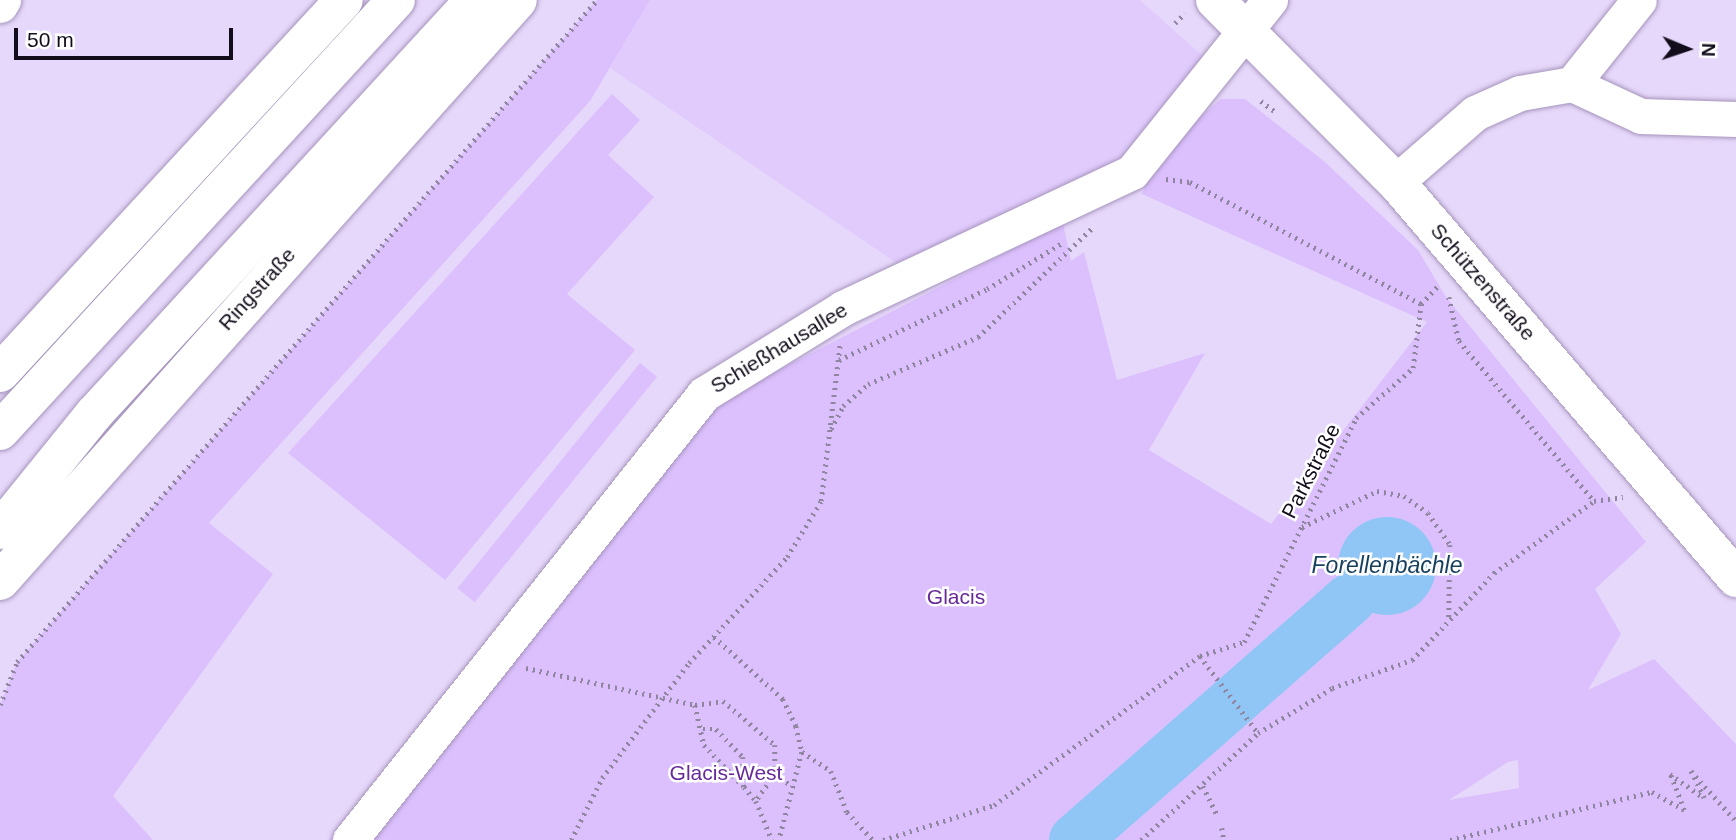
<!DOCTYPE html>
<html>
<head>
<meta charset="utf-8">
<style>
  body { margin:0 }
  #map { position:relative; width:1736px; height:840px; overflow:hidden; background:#e6d8fa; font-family:Arial,sans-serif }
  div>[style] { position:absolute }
  .built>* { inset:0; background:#e1cbfd }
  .green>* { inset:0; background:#dcc0fe; transform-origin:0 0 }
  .water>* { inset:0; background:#8fc6f5 }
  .round { border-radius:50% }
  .river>* { height:52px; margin:-26px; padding:0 26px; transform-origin:26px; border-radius:26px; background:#8fc6f5 }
  .path>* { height:4.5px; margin-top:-2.25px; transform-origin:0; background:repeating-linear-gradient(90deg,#90859f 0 2px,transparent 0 7px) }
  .roads { filter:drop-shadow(0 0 2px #a694bc) drop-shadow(0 0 2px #a694bc) }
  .minor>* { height:35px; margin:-17.5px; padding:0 17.5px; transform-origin:17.5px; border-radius:17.5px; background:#fff }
  .tertiary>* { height:38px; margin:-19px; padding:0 19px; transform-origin:19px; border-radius:19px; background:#fff }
  .secondary>* { height:38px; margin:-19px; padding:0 19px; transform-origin:19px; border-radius:19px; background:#fff }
  .trunk>* { height:38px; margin:-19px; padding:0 19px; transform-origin:19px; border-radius:19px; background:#fff }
  span { translate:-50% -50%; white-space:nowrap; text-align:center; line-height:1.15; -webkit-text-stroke:5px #fff; paint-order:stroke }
  .street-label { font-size:21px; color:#130d1b }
  .park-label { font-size:21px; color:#67299b }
  .water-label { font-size:23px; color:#163f5e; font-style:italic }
  .north { position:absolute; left:1652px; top:14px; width:70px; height:70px; -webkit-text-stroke:5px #fff; paint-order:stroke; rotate:92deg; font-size:19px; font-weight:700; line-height:28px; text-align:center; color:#130d1b }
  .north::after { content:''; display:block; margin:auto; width:24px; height:32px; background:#130d1b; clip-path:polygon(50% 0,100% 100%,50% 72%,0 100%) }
  .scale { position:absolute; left:14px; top:28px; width:219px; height:32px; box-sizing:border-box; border:4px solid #130d1b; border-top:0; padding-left:9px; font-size:21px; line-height:24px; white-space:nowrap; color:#130d1b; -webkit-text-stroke:5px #fff; paint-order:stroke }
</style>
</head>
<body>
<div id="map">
  <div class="built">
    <i style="clip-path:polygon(650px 0,1140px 0,1213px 65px,1148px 154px,914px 275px,610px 68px)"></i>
  </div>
  <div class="green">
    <i style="clip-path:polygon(597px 0,650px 0,590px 101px,209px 523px,273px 574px,113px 796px,153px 840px,0 840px,0 705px,17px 662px)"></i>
    <i style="clip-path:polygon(612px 94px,640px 120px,608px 155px,654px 197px,567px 294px,635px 350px,445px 580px,288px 453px)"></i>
    <i style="clip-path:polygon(evenodd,1221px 99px,1245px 99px,1325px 162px,1418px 250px,1446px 297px,1646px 542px,1595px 589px,1621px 634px,1588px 690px,1654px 659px,1736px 744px,1736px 840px,329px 840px,715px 403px,1063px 223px,1071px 261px,1084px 252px,1117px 380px,1205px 353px,1149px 450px,1271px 524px,1427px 322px,1142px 194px,1156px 155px,1221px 99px,1518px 760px,1519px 788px,1449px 800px,1508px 762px,1518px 760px)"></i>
    <i style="left:640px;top:363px;width:22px;height:290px;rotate:39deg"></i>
  </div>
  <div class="water">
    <i class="round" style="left:1338px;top:517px;width:98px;height:98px"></i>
  </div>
  <div class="river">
    <i style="left:1075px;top:840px;width:366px;rotate:-41.2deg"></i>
  </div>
  <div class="path">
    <i style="left:1175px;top:23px;width:14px;rotate:-45deg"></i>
    <i style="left:1261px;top:101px;width:20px;rotate:37deg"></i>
    <i style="left:1166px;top:179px;width:24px;rotate:7deg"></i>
    <i style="left:1190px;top:182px;width:261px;rotate:27.8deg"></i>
    <i style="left:1449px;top:297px;width:45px;rotate:77.2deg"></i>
    <i style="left:1459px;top:341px;width:209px;rotate:49.8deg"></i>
    <i style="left:839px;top:360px;width:164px;rotate:-25.6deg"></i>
    <i style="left:987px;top:289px;width:88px;rotate:-31.5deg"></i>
    <i style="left:831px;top:429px;width:26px;rotate:-62deg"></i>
    <i style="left:843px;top:406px;width:33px;rotate:-41deg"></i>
    <i style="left:868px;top:384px;width:120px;rotate:-23.1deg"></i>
    <i style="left:978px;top:337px;width:159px;rotate:-43.7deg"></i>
    <i style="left:1302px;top:527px;width:83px;rotate:-25.6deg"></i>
    <i style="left:1377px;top:491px;width:27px;rotate:10deg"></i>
    <i style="left:1404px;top:496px;width:29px;rotate:35deg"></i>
    <i style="left:1428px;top:513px;width:39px;rotate:55deg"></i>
    <i style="left:1450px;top:545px;width:75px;rotate:90.8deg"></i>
    <i style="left:714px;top:637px;width:93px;rotate:41.9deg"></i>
    <i style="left:783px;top:699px;width:30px;rotate:64deg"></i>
    <i style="left:796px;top:726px;width:27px;rotate:77deg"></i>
    <i style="left:802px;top:752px;width:91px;rotate:104.6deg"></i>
    <i style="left:1200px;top:656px;width:96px;rotate:53deg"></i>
    <i style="left:526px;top:668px;width:173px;rotate:12.3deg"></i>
    <i style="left:695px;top:705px;width:28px;rotate:-8deg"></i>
    <i style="left:723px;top:701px;width:68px;rotate:40.2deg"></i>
    <i style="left:775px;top:745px;width:29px;rotate:90deg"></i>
    <i style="left:775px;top:774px;width:33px;rotate:125deg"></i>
    <i style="left:756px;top:801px;width:42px;rotate:67.7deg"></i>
    <i style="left:0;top:705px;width:46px;rotate:-68.4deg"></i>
    <i style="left:17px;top:662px;width:880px;rotate:-48.78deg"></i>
    <i style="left:695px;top:705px;width:41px;rotate:77.3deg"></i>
    <i style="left:704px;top:745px;width:57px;rotate:46.4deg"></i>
    <i style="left:703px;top:729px;width:13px"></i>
    <i style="left:716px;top:729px;width:39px;rotate:46deg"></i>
    <i style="left:743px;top:757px;width:30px;rotate:88deg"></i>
    <i style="left:744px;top:787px;width:18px;rotate:49deg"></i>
    <i style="left:802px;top:752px;width:35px;rotate:33deg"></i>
    <i style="left:831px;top:771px;width:44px;rotate:68.7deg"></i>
    <i style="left:847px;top:812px;width:38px;rotate:47deg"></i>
    <i style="left:775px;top:774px;width:21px;rotate:35deg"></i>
    <i style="left:1203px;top:786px;width:34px;rotate:64deg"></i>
    <i style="left:1222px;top:828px;width:12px;rotate:81deg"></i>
    <i style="left:571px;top:840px;width:69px;rotate:-63.4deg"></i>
    <i style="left:602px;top:778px;width:144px;rotate:-52.9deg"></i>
    <i style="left:689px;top:663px;width:144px;rotate:-47.2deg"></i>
    <i style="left:787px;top:557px;width:66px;rotate:-58.7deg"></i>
    <i style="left:821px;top:501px;width:157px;rotate:-83.1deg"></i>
    <i style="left:883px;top:840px;width:116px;rotate:-17.5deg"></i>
    <i style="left:994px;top:805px;width:254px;rotate:-35.9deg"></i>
    <i style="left:1200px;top:656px;width:46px;rotate:-17.7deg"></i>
    <i style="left:1244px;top:642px;width:250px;rotate:-63.4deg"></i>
    <i style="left:1356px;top:418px;width:76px;rotate:-41.3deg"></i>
    <i style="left:1413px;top:368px;width:64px;rotate:-82.9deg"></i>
    <i style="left:1421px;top:304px;width:26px;rotate:-47deg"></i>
    <i style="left:1141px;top:840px;width:159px;rotate:-42.4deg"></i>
    <i style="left:1258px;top:733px;width:87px;rotate:-31.3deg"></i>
    <i style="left:1332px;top:688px;width:85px;rotate:-19.3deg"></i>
    <i style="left:1412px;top:660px;width:120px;rotate:-46.7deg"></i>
    <i style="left:1494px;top:573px;width:123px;rotate:-35.8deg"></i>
    <i style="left:1594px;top:501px;width:29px;rotate:-8deg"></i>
    <i style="left:1450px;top:840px;width:208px;rotate:-13.4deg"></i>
    <i style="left:1652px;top:792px;width:37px;rotate:29deg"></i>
    <i style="left:1684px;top:810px;width:39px;rotate:-111deg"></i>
    <i style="left:1670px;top:774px;width:42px;rotate:35.2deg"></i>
    <i style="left:1704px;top:798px;width:30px;rotate:-116deg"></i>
    <i style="left:1691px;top:771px;width:67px;rotate:48deg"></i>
  </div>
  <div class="roads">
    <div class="minor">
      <i style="left:0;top:5px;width:6px;rotate:-59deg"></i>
      <i style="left:1572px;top:84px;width:107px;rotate:-51.4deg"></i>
      <i style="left:1396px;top:182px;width:105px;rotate:-41.1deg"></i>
      <i style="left:1475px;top:113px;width:49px;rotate:-24deg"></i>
      <i style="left:1520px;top:93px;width:53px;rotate:-9.8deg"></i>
      <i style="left:1572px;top:84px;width:76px;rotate:24.9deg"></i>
      <i style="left:1641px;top:116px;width:95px;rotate:1.8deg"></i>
      <i style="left:350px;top:840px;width:569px;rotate:-51.56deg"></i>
      <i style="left:704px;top:394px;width:163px;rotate:-31.7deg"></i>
      <i style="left:843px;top:308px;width:319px;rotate:-25.2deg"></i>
      <i style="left:1132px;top:172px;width:221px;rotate:-51.3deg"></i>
    </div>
    <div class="tertiary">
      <i style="left:1215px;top:0;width:257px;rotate:45.2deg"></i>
      <i style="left:1396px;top:182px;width:522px;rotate:49.35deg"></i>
    </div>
    <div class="secondary">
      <i style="left:0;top:530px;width:149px;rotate:-51deg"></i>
      <i style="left:94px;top:414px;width:562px;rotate:-47.45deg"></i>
      <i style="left:0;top:581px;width:778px;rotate:-48.28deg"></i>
    </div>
    <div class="trunk">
      <i style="left:0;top:373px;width:507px;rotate:-47.32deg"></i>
      <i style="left:0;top:431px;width:585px;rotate:-47.42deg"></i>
    </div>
  </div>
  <div class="street-label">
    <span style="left:1483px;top:282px;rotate:49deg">Schützenstraße</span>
    <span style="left:257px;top:289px;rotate:-48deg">Ringstraße</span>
    <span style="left:779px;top:348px;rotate:-31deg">Schießhausallee</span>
    <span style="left:1311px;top:471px;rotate:-63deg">Parkstraße</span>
  </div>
  <div class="park-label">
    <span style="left:956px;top:597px">Glacis</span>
    <span style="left:726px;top:773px">Glacis-West</span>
  </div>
  <div class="water-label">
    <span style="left:1387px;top:565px">Forellenbächle</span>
  </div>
  <div class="north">N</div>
  <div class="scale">50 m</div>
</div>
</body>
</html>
